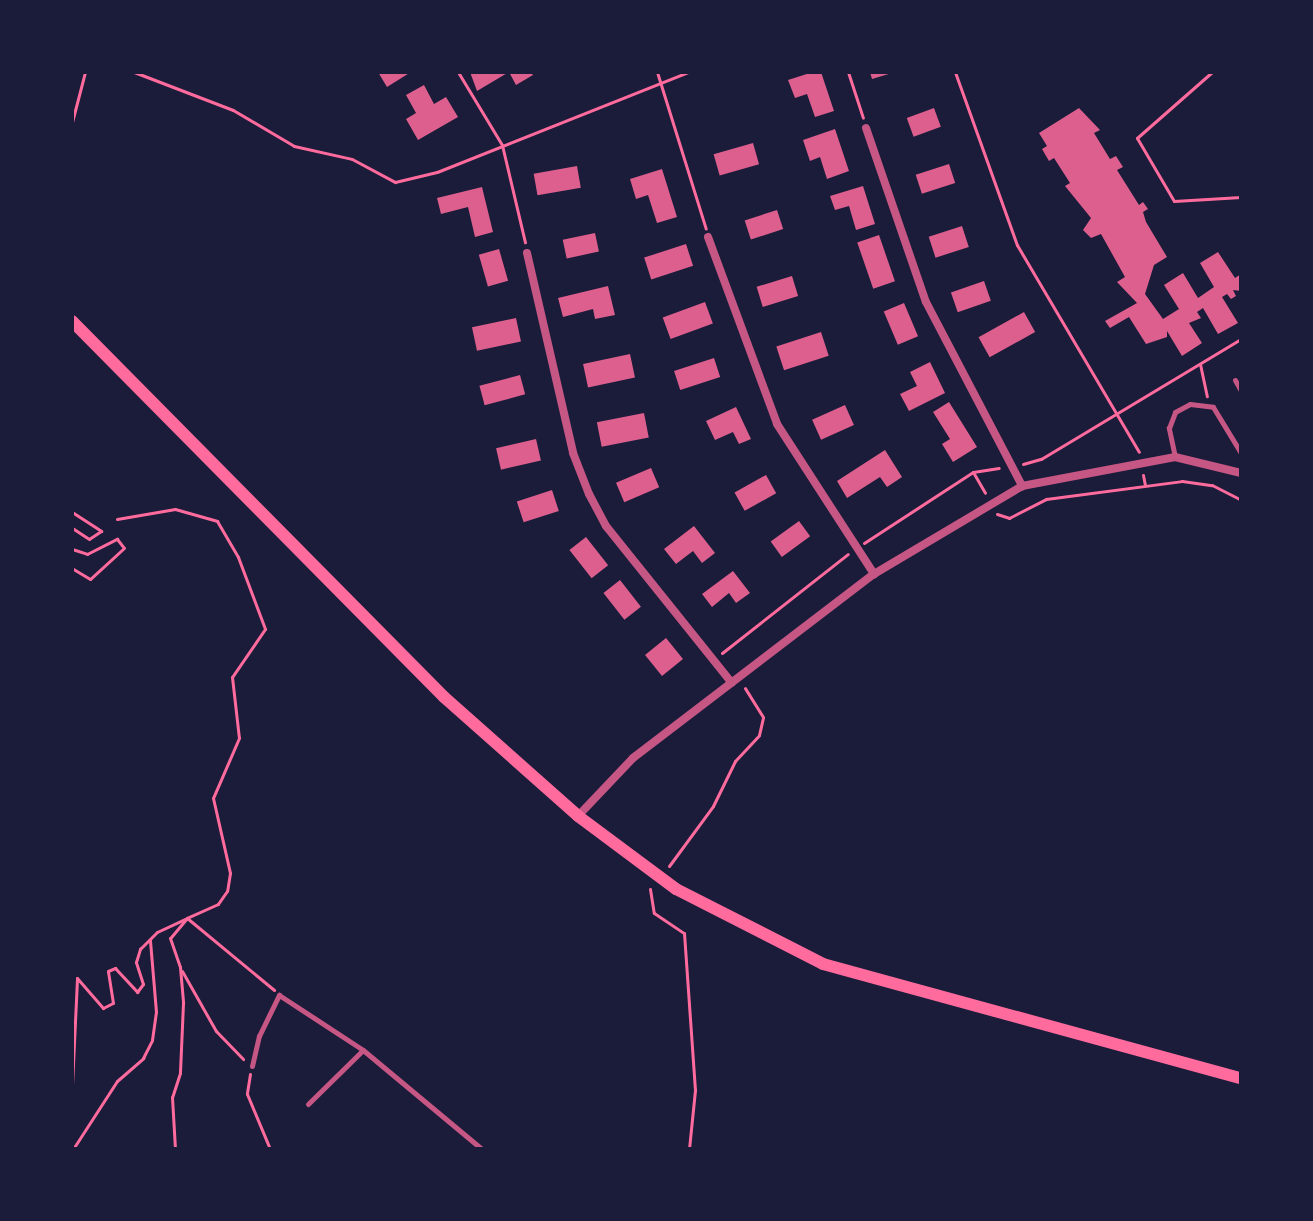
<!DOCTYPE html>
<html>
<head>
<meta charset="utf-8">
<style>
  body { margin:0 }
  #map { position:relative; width:1313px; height:1221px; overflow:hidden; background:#1b1b3a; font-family:"Public Sans",sans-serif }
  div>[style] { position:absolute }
  .building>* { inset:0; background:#dd5f8e; transform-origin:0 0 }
  .path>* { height:3px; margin:-1.5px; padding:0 1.5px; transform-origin:1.5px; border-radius:1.5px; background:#ff6b9d }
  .service>* { height:5px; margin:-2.5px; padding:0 2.5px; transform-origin:2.5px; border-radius:2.5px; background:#c65784 }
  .minor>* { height:8px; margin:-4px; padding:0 4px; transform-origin:4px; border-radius:4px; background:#c65784 }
  .secondary>* { height:12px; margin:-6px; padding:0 6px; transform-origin:6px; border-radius:6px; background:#ff6b9d }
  span { translate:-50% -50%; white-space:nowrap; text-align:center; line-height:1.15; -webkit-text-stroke:6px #1b1b3a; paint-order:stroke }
  .frame { position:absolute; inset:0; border:74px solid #1b1b3a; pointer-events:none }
</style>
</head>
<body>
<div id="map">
  <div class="building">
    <i style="clip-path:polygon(378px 72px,411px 72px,387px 87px)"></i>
    <i style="clip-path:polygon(470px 72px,531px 72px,533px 75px,516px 85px,509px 72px,477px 91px)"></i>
    <i style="clip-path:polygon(813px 72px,821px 72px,834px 111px,815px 117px,807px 94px,795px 98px,788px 80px)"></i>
    <i style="clip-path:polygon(870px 72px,892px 72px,892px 73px,872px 79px)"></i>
    <i style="clip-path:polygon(424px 85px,434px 104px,446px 97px,458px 117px,418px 140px,406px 119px,416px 113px,406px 95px)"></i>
    <i style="left:934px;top:108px;width:20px;height:29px;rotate:70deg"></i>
    <i style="clip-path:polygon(1079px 108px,1100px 130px,1094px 133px,1110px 159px,1116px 156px,1123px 167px,1117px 170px,1139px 205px,1143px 202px,1148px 209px,1143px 212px,1146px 222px,1167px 257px,1154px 265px,1145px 294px,1163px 319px,1179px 309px,1164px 285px,1183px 273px,1198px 298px,1214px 287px,1200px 263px,1218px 252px,1235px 278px,1241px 274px,1241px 291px,1233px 290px,1236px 296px,1231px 299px,1227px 294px,1222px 297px,1238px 323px,1218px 334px,1203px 308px,1197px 312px,1201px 318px,1189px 323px,1202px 343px,1182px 356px,1167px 331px,1167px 337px,1146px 344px,1129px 317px,1110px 328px,1105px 321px,1137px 303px,1117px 282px,1125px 277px,1101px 234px,1091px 238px,1083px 230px,1091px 218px,1065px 186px,1070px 183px,1054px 158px,1049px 161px,1042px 149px,1047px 146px,1039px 133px)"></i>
    <i style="clip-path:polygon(835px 129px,849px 171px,827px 179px,820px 157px,810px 161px,803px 140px)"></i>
    <i style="left:753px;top:143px;width:22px;height:41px;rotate:74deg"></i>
    <i style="left:949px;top:164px;width:20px;height:35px;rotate:72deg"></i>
    <i style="left:577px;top:166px;width:22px;height:44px;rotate:80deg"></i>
    <i style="clip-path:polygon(662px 169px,677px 217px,657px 223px,648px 195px,636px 199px,630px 179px)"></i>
    <i style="clip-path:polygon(863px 186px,875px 224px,856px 230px,849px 206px,835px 210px,830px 196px)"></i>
    <i style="clip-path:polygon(482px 187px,493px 232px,475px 237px,468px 207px,441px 214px,437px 198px)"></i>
    <i style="left:777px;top:210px;width:20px;height:34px;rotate:72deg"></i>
    <i style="left:962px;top:226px;width:22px;height:35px;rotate:72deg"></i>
    <i style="left:595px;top:233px;width:19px;height:33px;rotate:78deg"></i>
    <i style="left:879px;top:235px;width:49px;height:23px;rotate:71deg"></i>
    <i style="left:686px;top:244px;width:23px;height:44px;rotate:72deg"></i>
    <i style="left:499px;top:249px;width:33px;height:21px;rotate:74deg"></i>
    <i style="left:792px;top:276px;width:21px;height:37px;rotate:73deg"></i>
    <i style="left:984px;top:281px;width:21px;height:35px;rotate:71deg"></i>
    <i style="clip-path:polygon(608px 286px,615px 315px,595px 319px,593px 309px,563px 317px,558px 298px)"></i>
    <i style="left:705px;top:302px;width:23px;height:45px;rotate:70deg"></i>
    <i style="left:904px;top:303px;width:36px;height:22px;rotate:67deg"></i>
    <i style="left:1024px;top:312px;width:23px;height:52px;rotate:61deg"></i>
    <i style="left:516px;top:318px;width:24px;height:45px;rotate:78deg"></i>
    <i style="left:821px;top:332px;width:25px;height:47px;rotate:72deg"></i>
    <i style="left:630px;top:354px;width:24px;height:48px;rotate:78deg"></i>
    <i style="left:714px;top:358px;width:20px;height:42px;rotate:72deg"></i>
    <i style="clip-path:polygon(930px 362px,945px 393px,909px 411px,900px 394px,917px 386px,910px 372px)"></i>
    <i style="left:520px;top:375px;width:20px;height:42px;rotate:75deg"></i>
    <i style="clip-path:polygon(949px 402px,977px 447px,953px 462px,942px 444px,950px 439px,933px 412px)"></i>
    <i style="left:845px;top:405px;width:22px;height:36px;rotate:66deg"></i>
    <i style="clip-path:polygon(736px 407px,751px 439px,739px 444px,733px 432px,715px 440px,706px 421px)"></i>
    <i style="left:644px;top:413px;width:25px;height:48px;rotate:79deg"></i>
    <i style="left:536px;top:439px;width:22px;height:41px;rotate:77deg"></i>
    <i style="clip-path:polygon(885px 450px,902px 477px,887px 487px,880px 477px,847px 498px,837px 481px)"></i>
    <i style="left:651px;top:468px;width:21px;height:38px;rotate:67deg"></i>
    <i style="left:766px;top:475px;width:21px;height:36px;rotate:61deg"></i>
    <i style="left:552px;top:490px;width:22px;height:37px;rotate:72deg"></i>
    <i style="left:799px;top:521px;width:19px;height:35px;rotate:54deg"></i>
    <i style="clip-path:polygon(694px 526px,715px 553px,702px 563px,693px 551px,676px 564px,664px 549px)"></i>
    <i style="left:586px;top:537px;width:36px;height:21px;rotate:52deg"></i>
    <i style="clip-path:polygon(733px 571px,750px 593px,736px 603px,729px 593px,712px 607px,702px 594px)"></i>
    <i style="left:620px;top:580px;width:34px;height:21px;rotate:52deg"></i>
    <i style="left:666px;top:638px;width:27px;height:27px;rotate:51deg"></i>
  </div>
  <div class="path">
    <i style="left:134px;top:72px;width:106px;rotate:21deg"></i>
    <i style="left:233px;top:110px;width:71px;rotate:30.5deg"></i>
    <i style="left:294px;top:146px;width:59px;rotate:12.6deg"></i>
    <i style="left:352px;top:159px;width:49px;rotate:28.1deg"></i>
    <i style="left:395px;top:182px;width:43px;rotate:-13.4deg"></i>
    <i style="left:437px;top:172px;width:270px;rotate:-21.7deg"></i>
    <i style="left:458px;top:72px;width:85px;rotate:58.9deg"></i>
    <i style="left:502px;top:145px;width:100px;rotate:76.7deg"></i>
    <i style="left:657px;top:72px;width:164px;rotate:72.7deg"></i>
    <i style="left:848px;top:72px;width:48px;rotate:71.9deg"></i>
    <i style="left:955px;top:72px;width:184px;rotate:70.3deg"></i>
    <i style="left:1017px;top:245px;width:240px;rotate:59.5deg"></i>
    <i style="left:1212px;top:72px;width:100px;rotate:138.7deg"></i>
    <i style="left:1137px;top:138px;width:73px;rotate:59.6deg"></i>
    <i style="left:1174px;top:201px;width:67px;rotate:-3.4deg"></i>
    <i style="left:72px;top:122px;width:52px;rotate:-75.4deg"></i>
    <i style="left:1200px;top:364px;width:33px;rotate:78deg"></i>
    <i style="left:1023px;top:464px;width:19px;rotate:-16deg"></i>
    <i style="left:1041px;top:459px;width:233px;rotate:-31deg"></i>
    <i style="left:973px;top:472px;width:24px;rotate:60deg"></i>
    <i style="left:1143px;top:475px;width:10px;rotate:79deg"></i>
    <i style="left:72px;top:512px;width:35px;rotate:33deg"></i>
    <i style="left:101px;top:531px;width:14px;rotate:146deg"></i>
    <i style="left:89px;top:539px;width:20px;rotate:-147deg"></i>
    <i style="left:997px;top:514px;width:13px;rotate:18deg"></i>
    <i style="left:1009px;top:518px;width:42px;rotate:-27.2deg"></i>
    <i style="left:1046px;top:499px;width:137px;rotate:-7.5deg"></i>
    <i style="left:1182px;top:481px;width:30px;rotate:8deg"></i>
    <i style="left:1212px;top:485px;width:33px;rotate:27deg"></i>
    <i style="left:117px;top:519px;width:59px;rotate:-9.8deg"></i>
    <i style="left:175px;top:509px;width:44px;rotate:15.9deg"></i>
    <i style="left:217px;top:521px;width:42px;rotate:59.7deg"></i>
    <i style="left:238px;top:557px;width:77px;rotate:69.4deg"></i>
    <i style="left:265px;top:629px;width:58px;rotate:124.5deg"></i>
    <i style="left:232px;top:677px;width:61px;rotate:83.5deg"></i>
    <i style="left:239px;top:738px;width:65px;rotate:113.4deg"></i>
    <i style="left:213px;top:798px;width:77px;rotate:77.2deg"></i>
    <i style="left:230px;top:873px;width:18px;rotate:99deg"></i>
    <i style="left:227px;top:891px;width:16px;rotate:125deg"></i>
    <i style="left:218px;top:904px;width:34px;rotate:156deg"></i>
    <i style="left:187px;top:918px;width:26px;rotate:130deg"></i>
    <i style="left:170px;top:938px;width:31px;rotate:71deg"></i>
    <i style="left:180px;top:967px;width:36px;rotate:85deg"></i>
    <i style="left:183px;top:1003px;width:70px;rotate:92.5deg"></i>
    <i style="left:180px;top:1073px;width:25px;rotate:108deg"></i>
    <i style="left:172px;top:1097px;width:52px;rotate:86.7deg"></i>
    <i style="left:864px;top:543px;width:130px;rotate:-33.1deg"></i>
    <i style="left:973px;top:472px;width:26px;rotate:-9deg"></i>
    <i style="left:72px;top:549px;width:16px;rotate:18deg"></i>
    <i style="left:87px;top:554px;width:34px;rotate:-27deg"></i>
    <i style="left:117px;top:539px;width:11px;rotate:52deg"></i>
    <i style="left:124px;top:548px;width:46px;rotate:137.6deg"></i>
    <i style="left:90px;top:579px;width:21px;rotate:-149deg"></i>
    <i style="left:722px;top:653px;width:160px;rotate:-38.2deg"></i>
    <i style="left:669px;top:866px;width:74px;rotate:-53.7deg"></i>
    <i style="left:713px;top:806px;width:50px;rotate:-63.9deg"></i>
    <i style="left:735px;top:761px;width:35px;rotate:-47deg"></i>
    <i style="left:759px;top:735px;width:18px;rotate:-77deg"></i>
    <i style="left:763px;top:717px;width:34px;rotate:-122deg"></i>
    <i style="left:650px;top:889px;width:24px;rotate:81deg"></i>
    <i style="left:654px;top:913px;width:36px;rotate:34deg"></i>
    <i style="left:684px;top:933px;width:157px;rotate:86deg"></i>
    <i style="left:695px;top:1090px;width:59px;rotate:95.8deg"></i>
    <i style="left:182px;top:971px;width:69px;rotate:60.5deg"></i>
    <i style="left:216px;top:1031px;width:39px;rotate:46deg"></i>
    <i style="left:250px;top:1074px;width:20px;rotate:99deg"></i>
    <i style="left:247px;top:1094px;width:60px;rotate:67.3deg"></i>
    <i style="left:72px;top:1085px;width:107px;rotate:-87.3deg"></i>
    <i style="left:77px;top:978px;width:40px;rotate:49deg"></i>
    <i style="left:103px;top:1008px;width:11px;rotate:-27deg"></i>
    <i style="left:113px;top:1003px;width:32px;rotate:-99deg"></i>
    <i style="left:108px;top:971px;width:8px;rotate:-23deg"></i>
    <i style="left:115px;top:968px;width:33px;rotate:47deg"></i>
    <i style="left:137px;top:992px;width:10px;rotate:-53deg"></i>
    <i style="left:143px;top:984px;width:23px;rotate:-108deg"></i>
    <i style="left:136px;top:962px;width:14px;rotate:-73deg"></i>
    <i style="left:140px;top:949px;width:24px;rotate:-45deg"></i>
    <i style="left:157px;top:932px;width:33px;rotate:-25deg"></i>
    <i style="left:187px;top:918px;width:113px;rotate:39.6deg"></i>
    <i style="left:73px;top:1149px;width:81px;rotate:-57.1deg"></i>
    <i style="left:117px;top:1081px;width:35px;rotate:-41deg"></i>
    <i style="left:143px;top:1058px;width:20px;rotate:-63deg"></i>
    <i style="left:152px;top:1040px;width:28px;rotate:-82deg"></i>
    <i style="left:156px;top:1012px;width:72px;rotate:-94.8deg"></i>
  </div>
  <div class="service">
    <i style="left:1235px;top:380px;width:13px;rotate:61deg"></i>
    <i style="left:1175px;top:457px;width:30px;rotate:-102deg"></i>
    <i style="left:1169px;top:428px;width:17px;rotate:-69deg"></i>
    <i style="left:1175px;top:412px;width:17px;rotate:-28deg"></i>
    <i style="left:1190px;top:404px;width:23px;rotate:7deg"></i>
    <i style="left:1213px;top:407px;width:54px;rotate:58.7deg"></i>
    <i style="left:252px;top:1066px;width:31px;rotate:-77deg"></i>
    <i style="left:259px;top:1036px;width:46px;rotate:-64deg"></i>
    <i style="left:279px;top:995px;width:100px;rotate:33.2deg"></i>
    <i style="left:363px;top:1050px;width:155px;rotate:39.8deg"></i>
    <i style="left:308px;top:1104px;width:77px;rotate:-44.5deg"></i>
  </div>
  <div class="minor">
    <i style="left:866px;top:128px;width:184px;rotate:71deg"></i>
    <i style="left:926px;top:302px;width:208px;rotate:62.4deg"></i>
    <i style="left:708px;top:237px;width:199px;rotate:69.7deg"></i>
    <i style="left:777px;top:424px;width:179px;rotate:57.1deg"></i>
    <i style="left:527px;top:253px;width:205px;rotate:77deg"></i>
    <i style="left:573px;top:453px;width:44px;rotate:68.7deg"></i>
    <i style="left:589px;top:494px;width:36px;rotate:62deg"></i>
    <i style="left:606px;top:526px;width:201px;rotate:51.3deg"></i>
    <i style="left:578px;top:816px;width:80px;rotate:-46.5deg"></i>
    <i style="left:633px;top:758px;width:303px;rotate:-37.4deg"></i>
    <i style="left:874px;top:574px;width:172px;rotate:-30.7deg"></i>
    <i style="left:1022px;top:486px;width:156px;rotate:-10.7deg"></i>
    <i style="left:1175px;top:457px;width:68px;rotate:13.6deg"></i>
  </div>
  <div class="secondary">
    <i style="left:72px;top:321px;width:529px;rotate:45.31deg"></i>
    <i style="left:444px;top:697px;width:179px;rotate:41.6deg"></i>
    <i style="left:578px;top:816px;width:122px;rotate:36.7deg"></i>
    <i style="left:676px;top:889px;width:165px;rotate:27deg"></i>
    <i style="left:823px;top:964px;width:433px;rotate:15.3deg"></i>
  </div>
  <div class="frame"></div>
</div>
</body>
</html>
